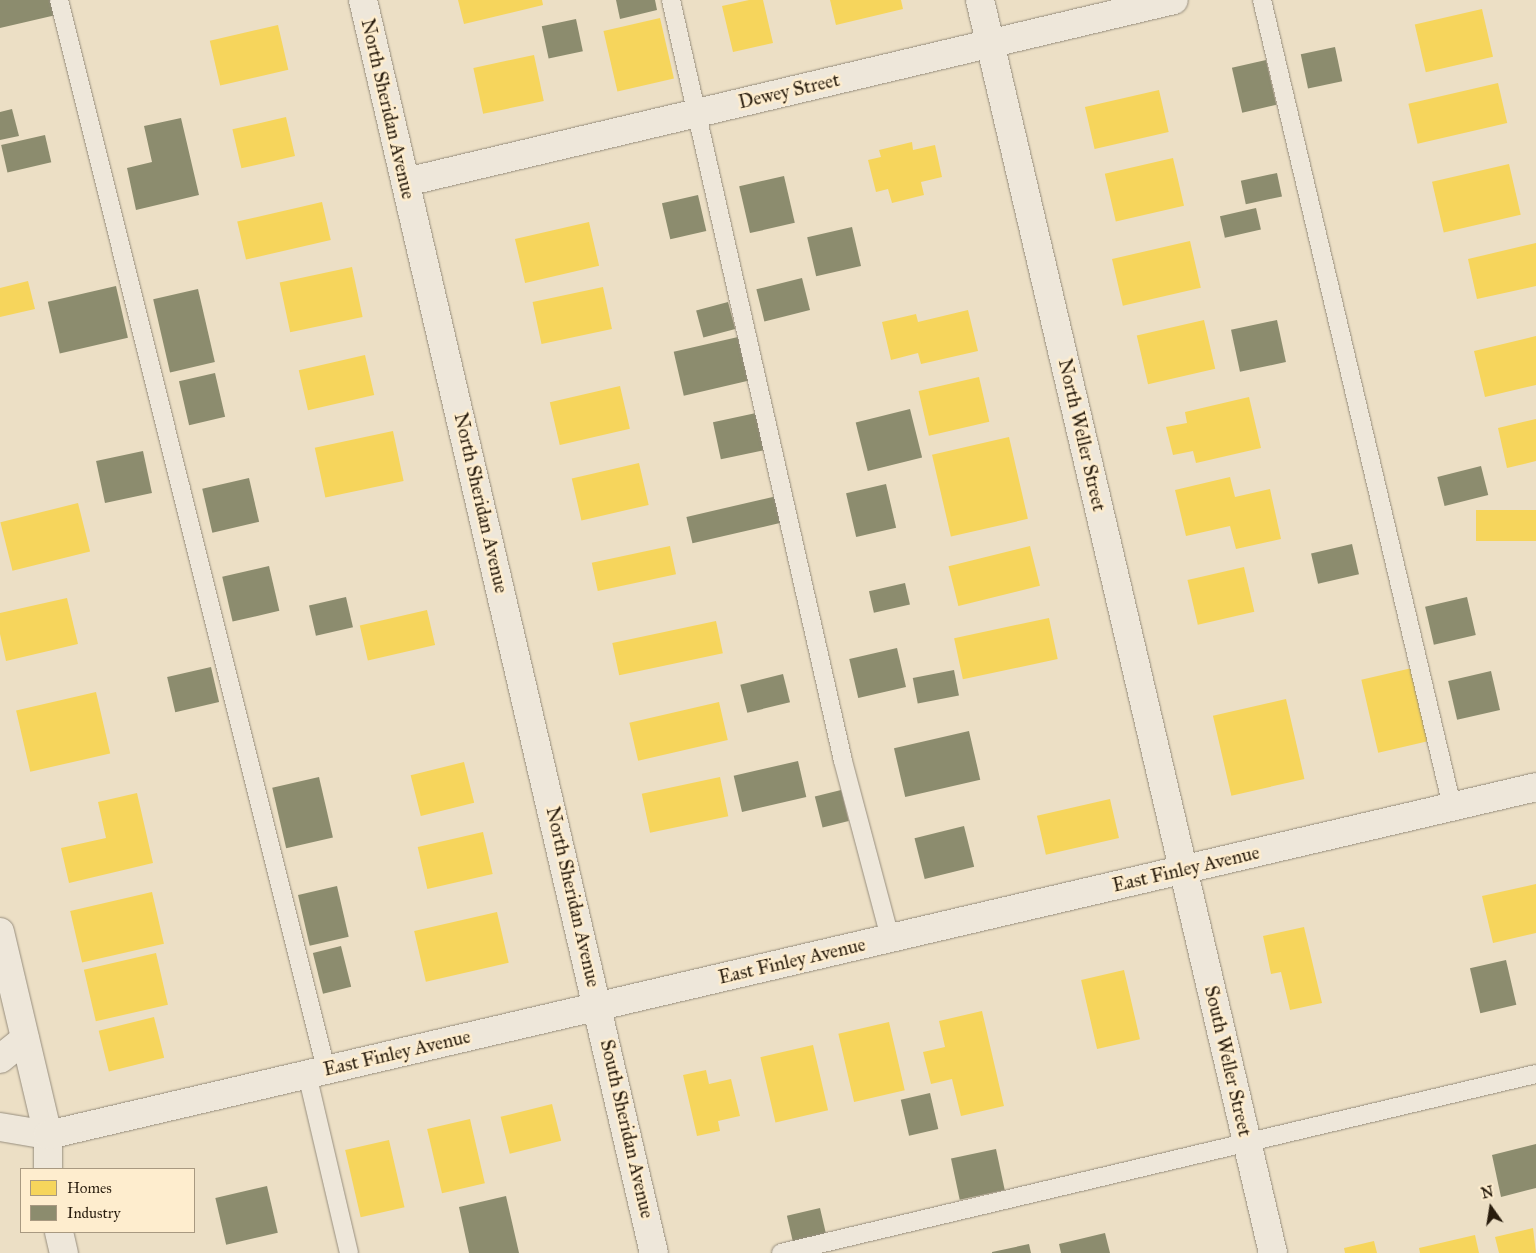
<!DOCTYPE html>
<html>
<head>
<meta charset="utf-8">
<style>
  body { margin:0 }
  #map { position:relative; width:1536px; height:1253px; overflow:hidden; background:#ecdfc5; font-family:"IM FELL Great Primer",serif }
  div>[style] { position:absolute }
  .homes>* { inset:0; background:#f6d55c; transform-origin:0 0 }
  .industry>* { inset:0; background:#8c8c6e; transform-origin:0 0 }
  .roads { filter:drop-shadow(0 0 1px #978e7e) drop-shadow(0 0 1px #978e7e) }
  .service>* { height:18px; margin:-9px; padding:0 9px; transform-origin:9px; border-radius:9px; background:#eee7da }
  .minor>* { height:28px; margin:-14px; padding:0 14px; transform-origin:14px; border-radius:14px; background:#eee7da }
  .tertiary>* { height:28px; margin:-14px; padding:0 14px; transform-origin:14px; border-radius:14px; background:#eee7da }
  .secondary>* { height:28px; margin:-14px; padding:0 14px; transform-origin:14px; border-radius:14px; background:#eee7da }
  span { translate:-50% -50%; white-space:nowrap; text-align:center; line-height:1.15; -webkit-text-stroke:5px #feedce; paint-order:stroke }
  .street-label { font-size:19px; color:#281c0d }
  .legend { position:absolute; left:20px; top:1168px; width:175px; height:65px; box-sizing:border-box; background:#feedce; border:1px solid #a89981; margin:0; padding:6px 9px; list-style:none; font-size:15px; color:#281c0d }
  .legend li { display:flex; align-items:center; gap:10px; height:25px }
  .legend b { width:25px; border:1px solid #a89981 }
  .north { position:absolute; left:1466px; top:1183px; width:50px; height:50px; -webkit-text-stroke:4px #feedce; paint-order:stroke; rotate:347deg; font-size:14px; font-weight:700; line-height:20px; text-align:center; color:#281c0d }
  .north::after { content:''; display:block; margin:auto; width:18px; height:22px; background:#281c0d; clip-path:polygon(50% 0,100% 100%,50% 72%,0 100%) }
</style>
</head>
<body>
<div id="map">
  <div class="homes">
    <i style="clip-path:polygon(458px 0,542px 0,543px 5px,464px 24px)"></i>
    <i style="clip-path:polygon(749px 0,763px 0,773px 43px,733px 52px,722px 6px)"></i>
    <i style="clip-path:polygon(830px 0,901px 0,903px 9px,836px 25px)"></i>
    <i style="left:1482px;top:9px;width:49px;height:69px;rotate:77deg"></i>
    <i style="left:660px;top:18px;width:62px;height:58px;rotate:77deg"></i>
    <i style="left:278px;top:25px;width:46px;height:70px;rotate:77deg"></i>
    <i style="left:534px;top:55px;width:47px;height:62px;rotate:78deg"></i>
    <i style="left:1498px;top:83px;width:41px;height:92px;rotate:77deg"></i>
    <i style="left:1159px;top:90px;width:43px;height:76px;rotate:77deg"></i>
    <i style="left:286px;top:117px;width:40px;height:55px;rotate:77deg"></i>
    <i style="clip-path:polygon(912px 142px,913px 150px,935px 145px,942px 177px,921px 182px,924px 195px,892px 203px,888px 189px,876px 192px,868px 160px,881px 157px,879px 150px)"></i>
    <i style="left:1173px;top:158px;width:49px;height:70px;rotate:77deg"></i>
    <i style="left:1509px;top:164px;width:52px;height:79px;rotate:77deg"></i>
    <i style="left:322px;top:202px;width:39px;height:87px;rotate:77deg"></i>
    <i style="left:589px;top:222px;width:45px;height:76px;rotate:77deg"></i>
    <i style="left:1190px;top:241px;width:48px;height:80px;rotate:77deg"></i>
    <i style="clip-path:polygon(1536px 243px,1536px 286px,1477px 299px,1468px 259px)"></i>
    <i style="left:352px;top:267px;width:51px;height:74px;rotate:78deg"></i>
    <i style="clip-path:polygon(28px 281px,35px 309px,0 317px,0 288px)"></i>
    <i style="left:603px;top:287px;width:43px;height:72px;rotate:78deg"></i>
    <i style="clip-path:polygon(968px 310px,978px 351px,921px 364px,918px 353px,891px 360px,882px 322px,916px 314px,918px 322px)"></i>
    <i style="left:1204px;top:320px;width:50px;height:69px;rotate:77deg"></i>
    <i style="clip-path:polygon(1536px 336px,1536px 385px,1485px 397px,1474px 351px)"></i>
    <i style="left:365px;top:355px;width:41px;height:68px;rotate:77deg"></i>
    <i style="left:979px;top:377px;width:46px;height:62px;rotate:77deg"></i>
    <i style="left:620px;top:386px;width:44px;height:72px;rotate:77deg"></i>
    <i style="clip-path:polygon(1249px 397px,1261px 448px,1196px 463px,1193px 451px,1173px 455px,1166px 427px,1187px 423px,1185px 412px)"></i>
    <i style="clip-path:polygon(1536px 419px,1536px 461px,1507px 468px,1498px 428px)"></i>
    <i style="left:393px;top:431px;width:51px;height:80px;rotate:78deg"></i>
    <i style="left:1009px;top:437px;width:84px;height:79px;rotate:77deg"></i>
    <i style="left:639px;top:463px;width:43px;height:69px;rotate:77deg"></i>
    <i style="clip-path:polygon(1230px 477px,1235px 497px,1270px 489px,1281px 539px,1236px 549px,1230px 526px,1186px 536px,1175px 490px)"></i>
    <i style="left:78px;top:503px;width:50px;height:80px;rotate:76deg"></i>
    <i style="left:1536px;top:510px;width:31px;height:60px;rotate:90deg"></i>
    <i style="left:670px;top:546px;width:29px;height:80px;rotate:78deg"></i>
    <i style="left:1030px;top:546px;width:41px;height:84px;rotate:76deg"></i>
    <i style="left:1244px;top:567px;width:46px;height:58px;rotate:77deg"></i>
    <i style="clip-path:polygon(67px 598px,78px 644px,6px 661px,0 634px,0 613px)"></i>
    <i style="left:427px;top:610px;width:36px;height:69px;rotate:77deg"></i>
    <i style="left:1049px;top:618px;width:42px;height:97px;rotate:78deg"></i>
    <i style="left:716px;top:621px;width:33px;height:106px;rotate:78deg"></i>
    <i style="left:1412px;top:668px;width:75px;height:52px;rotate:77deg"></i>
    <i style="left:96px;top:692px;width:63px;height:82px;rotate:77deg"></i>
    <i style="left:1286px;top:699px;width:82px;height:75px;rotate:77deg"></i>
    <i style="left:719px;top:702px;width:39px;height:92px;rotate:77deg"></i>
    <i style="left:464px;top:762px;width:42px;height:55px;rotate:76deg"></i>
    <i style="left:720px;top:777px;width:40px;height:80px;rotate:78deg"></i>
    <i style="clip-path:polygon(137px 793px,153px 863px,69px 883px,61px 848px,106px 838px,98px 802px)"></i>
    <i style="left:1110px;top:799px;width:40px;height:75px;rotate:77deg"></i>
    <i style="left:483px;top:832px;width:43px;height:67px;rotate:77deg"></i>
    <i style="clip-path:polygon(1536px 884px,1536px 933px,1493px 943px,1482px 896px)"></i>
    <i style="left:152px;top:892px;width:53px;height:84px;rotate:77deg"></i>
    <i style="left:497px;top:912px;width:52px;height:85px;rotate:77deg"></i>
    <i style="clip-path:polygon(1304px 927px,1322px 1003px,1290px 1010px,1281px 972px,1271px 974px,1263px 936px)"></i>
    <i style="left:156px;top:953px;width:53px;height:74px;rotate:77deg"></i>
    <i style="left:1124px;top:970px;width:71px;height:44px;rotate:77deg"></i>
    <i style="clip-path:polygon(982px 1011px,1004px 1106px,961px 1116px,952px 1079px,931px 1084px,923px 1052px,945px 1047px,939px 1021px)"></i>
    <i style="left:154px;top:1017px;width:42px;height:57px;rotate:76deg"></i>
    <i style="left:889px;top:1022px;width:70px;height:52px;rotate:77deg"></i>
    <i style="left:813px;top:1045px;width:67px;height:54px;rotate:77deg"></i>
    <i style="clip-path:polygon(706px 1070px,709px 1084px,731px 1079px,740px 1116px,718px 1121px,720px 1131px,697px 1136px,683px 1075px)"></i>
    <i style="left:552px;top:1104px;width:38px;height:53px;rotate:76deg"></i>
    <i style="left:470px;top:1119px;width:66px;height:44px;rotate:77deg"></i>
    <i style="left:389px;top:1140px;width:69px;height:45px;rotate:77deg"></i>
    <i style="clip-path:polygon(1533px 1228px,1536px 1253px,1499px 1253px,1495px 1237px)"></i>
    <i style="clip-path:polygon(1475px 1235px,1479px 1253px,1420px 1253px,1419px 1248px)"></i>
    <i style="clip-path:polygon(1374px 1241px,1377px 1253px,1345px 1253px,1344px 1248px)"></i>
  </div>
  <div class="industry">
    <i style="clip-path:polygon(0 0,53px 0,56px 15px,0 28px)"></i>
    <i style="clip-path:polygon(616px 0,655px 0,657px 10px,620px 19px)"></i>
    <i style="left:576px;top:19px;width:33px;height:35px;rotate:78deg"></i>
    <i style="left:1335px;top:47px;width:35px;height:35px;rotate:78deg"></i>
    <i style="left:1266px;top:60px;width:46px;height:35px;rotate:77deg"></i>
    <i style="clip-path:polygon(12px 109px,19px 136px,0 140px,0 112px)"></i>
    <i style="clip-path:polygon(181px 118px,199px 195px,136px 210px,127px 168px,152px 162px,144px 126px)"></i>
    <i style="left:45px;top:135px;width:28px;height:45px;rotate:77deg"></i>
    <i style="left:1277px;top:173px;width:24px;height:37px;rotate:78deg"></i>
    <i style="left:784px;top:176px;width:48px;height:46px;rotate:77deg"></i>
    <i style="left:698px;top:195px;width:37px;height:37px;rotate:77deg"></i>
    <i style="left:1256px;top:208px;width:22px;height:37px;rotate:77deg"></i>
    <i style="left:852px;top:227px;width:40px;height:46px;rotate:77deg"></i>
    <i style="left:802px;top:278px;width:33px;height:47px;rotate:76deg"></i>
    <i style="left:116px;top:286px;width:53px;height:70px;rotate:77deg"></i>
    <i style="left:198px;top:289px;width:75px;height:46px;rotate:77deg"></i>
    <i style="left:728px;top:302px;width:28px;height:33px;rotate:75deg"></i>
    <i style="left:1277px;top:320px;width:43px;height:47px;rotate:78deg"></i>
    <i style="left:738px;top:337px;width:45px;height:66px;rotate:77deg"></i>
    <i style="left:215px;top:373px;width:45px;height:37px;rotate:77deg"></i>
    <i style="left:910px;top:409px;width:50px;height:56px;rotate:76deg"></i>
    <i style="left:756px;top:413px;width:38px;height:44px;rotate:78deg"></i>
    <i style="left:143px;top:451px;width:43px;height:48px;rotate:78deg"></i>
    <i style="left:1481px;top:466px;width:30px;height:45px;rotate:76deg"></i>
    <i style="left:249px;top:478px;width:45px;height:48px;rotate:77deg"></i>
    <i style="left:886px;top:484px;width:45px;height:41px;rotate:77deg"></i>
    <i style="left:777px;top:496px;width:27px;height:93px;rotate:77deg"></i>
    <i style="left:1352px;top:544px;width:31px;height:42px;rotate:77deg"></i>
    <i style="left:269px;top:566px;width:46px;height:48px;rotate:77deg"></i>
    <i style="left:905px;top:583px;width:22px;height:37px;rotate:77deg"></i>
    <i style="left:346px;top:597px;width:31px;height:38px;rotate:77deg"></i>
    <i style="left:1467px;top:597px;width:39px;height:43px;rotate:77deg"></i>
    <i style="left:897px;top:648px;width:40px;height:49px;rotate:77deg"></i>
    <i style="left:211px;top:667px;width:36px;height:45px;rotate:77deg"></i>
    <i style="left:954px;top:670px;width:26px;height:42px;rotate:79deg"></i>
    <i style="left:1491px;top:671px;width:40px;height:44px;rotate:77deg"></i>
    <i style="left:783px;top:674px;width:29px;height:44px;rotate:76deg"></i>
    <i style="left:969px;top:731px;width:50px;height:77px;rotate:77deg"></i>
    <i style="left:798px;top:761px;width:37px;height:66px;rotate:77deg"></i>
    <i style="left:319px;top:777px;width:62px;height:48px;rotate:77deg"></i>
    <i style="left:841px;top:790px;width:32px;height:27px;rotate:76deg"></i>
    <i style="left:964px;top:826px;width:42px;height:51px;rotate:76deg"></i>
    <i style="left:337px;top:886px;width:52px;height:40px;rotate:77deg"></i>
    <i style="left:341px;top:946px;width:42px;height:29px;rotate:76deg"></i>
    <i style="left:1506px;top:960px;width:46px;height:37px;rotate:77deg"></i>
    <i style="left:930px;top:1093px;width:37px;height:30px;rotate:77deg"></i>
    <i style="clip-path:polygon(1536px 1144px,1536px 1188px,1501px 1197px,1492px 1155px)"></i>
    <i style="left:996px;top:1149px;width:42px;height:46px;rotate:78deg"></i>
    <i style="left:267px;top:1186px;width:48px;height:53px;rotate:77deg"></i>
    <i style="clip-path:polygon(506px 1196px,519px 1253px,469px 1253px,459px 1207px)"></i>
    <i style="left:820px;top:1208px;width:27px;height:34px;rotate:77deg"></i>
    <i style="clip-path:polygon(1105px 1233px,1110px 1253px,1061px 1253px,1059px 1244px)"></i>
    <i style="clip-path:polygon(1029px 1244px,1031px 1253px,992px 1253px,992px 1252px)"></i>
  </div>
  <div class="roads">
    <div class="service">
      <i style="left:59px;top:0;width:1102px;rotate:75.98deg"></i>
      <i style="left:671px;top:0;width:780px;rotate:77.26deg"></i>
      <i style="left:843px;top:761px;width:183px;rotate:75.1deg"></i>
      <i style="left:1262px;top:0;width:828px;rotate:76.74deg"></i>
      <i style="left:307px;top:1074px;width:184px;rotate:76.8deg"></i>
      <i style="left:781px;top:1253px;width:776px;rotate:-13.34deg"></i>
    </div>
    <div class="minor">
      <i style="left:980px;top:0;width:1287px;rotate:76.84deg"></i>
      <i style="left:406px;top:182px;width:789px;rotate:-13.33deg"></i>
      <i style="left:0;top:932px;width:209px;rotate:76.7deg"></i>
      <i style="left:48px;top:1135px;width:34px;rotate:90deg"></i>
      <i style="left:0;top:1059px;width:32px;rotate:-39deg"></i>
      <i style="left:59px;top:1232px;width:22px;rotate:77deg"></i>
    </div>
    <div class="tertiary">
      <i style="left:363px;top:0;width:1286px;rotate:76.93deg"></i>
    </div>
    <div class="secondary">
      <i style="left:0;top:1127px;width:49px;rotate:9.5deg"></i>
      <i style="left:48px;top:1135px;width:1528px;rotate:-13.16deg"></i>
    </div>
  </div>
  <div class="street-label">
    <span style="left:789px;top:91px;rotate:-13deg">Dewey Street</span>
    <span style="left:388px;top:109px;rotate:77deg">North Sheridan Avenue</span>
    <span style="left:1082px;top:435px;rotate:77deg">North Weller Street</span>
    <span style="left:481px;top:503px;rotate:77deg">North Sheridan Avenue</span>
    <span style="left:1186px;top:869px;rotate:-13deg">East Finley Avenue</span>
    <span style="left:573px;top:897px;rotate:77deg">North Sheridan Avenue</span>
    <span style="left:792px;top:961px;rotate:-13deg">East Finley Avenue</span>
    <span style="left:397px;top:1053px;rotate:-13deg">East Finley Avenue</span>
    <span style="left:1228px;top:1061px;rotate:77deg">South Weller Street</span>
    <span style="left:627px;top:1129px;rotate:77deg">South Sheridan Avenue</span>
  </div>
  <ul class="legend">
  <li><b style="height:14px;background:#f6d55c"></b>Homes</li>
  <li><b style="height:14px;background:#8c8c6e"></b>Industry</li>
  </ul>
  <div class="north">N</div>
</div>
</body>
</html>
